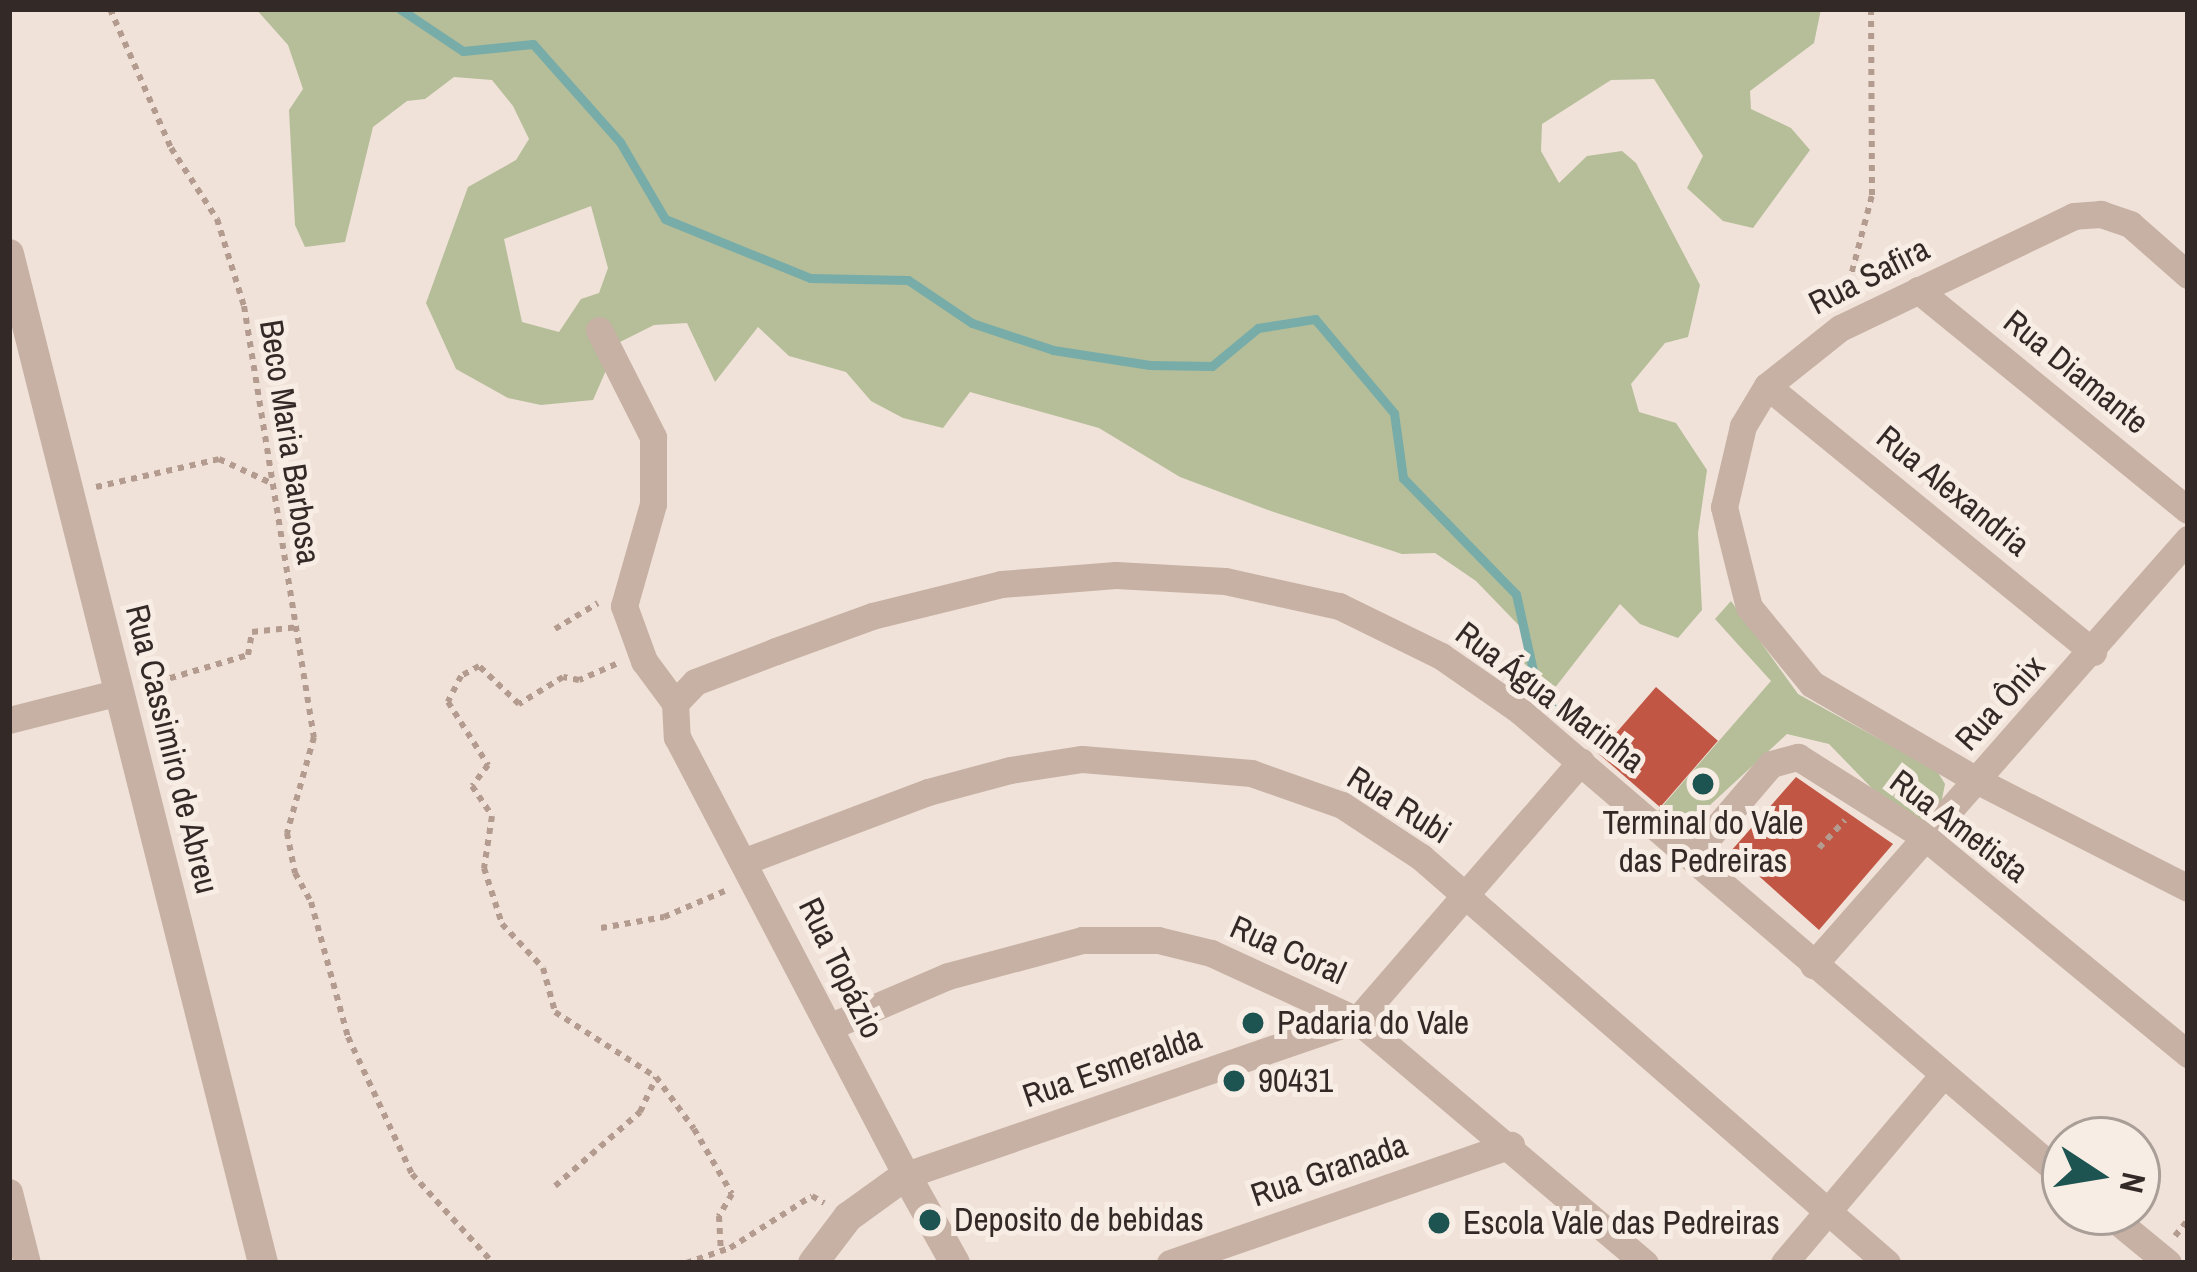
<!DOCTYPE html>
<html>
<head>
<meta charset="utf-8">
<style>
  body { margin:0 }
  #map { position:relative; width:2197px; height:1272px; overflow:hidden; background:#f0e2d8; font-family:"Archivo Narrow",sans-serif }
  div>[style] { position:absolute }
  .green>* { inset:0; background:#b5be99 }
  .stream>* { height:9px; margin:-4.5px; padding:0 4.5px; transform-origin:4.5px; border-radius:4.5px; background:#78aca9 }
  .building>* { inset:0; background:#c25644; transform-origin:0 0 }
  .path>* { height:6px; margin-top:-3px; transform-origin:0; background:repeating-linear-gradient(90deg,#b39b8f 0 6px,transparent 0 12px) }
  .minor>* { height:27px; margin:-13.5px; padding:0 13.5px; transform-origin:13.5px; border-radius:13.5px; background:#c7b1a4 }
  .tertiary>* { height:30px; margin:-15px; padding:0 15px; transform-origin:15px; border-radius:15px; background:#c7b1a4 }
  .dots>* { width:33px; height:33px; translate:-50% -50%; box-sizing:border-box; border:6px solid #f8ede4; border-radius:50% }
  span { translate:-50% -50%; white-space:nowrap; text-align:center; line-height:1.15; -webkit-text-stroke:10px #f8ede4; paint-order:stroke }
  .street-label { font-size:33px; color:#332926 }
  .poi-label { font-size:33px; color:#332926 }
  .left { translate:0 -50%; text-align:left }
  .frame { position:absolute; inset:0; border:12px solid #332926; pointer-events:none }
  .north { position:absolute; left:2041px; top:1116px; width:120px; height:120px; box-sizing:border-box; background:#f8ede4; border:3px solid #a99f98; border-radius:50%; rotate:102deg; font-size:33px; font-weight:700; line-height:48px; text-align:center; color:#332926 }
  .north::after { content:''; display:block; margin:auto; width:42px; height:54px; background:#1d5351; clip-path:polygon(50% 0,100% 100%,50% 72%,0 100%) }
</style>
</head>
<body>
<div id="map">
  <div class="green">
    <i style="clip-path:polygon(evenodd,256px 9px,1821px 9px,1814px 43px,1750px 91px,1751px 109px,1791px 128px,1810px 150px,1753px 228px,1723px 221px,1687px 188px,1703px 156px,1654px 79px,1611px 80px,1542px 124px,1541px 151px,1559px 183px,1587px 156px,1622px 151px,1636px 163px,1700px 285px,1688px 337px,1665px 343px,1631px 384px,1639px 412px,1676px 423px,1707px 470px,1698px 533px,1702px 610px,1678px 638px,1640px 624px,1620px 604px,1554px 689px,1519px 659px,1531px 638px,1476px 581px,1435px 553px,1402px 554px,1268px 510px,1180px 477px,1099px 428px,970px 392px,943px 428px,903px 418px,871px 401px,846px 372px,789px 356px,758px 327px,715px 382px,687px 323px,654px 325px,618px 343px,593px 400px,541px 405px,508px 398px,456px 369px,426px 303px,468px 187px,516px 160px,529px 139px,513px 106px,492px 80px,454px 77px,425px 99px,407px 101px,373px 127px,345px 242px,305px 247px,295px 225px,289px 110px,303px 89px,288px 45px,256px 9px,591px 206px,608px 268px,599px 293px,581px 299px,559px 332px,522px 322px,504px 239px,591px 206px)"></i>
    <i style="clip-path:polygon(1731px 601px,1798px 694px,1937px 771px,1945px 784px,1940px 809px,1925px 821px,1892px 809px,1829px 744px,1787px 734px,1709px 806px,1685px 816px,1658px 811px,1771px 681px,1715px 619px)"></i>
  </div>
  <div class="stream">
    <i style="left:400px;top:9px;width:76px;rotate:33.7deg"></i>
    <i style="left:463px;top:51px;width:70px;rotate:-5.7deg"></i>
    <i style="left:533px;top:44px;width:131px;rotate:48.4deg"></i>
    <i style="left:620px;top:142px;width:89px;rotate:59.7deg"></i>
    <i style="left:665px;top:219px;width:157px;rotate:22.1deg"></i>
    <i style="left:810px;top:278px;width:98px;rotate:1.2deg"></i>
    <i style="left:908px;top:280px;width:77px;rotate:33.9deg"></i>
    <i style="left:972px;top:323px;width:85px;rotate:18.4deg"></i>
    <i style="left:1053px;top:350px;width:98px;rotate:8.8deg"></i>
    <i style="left:1150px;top:365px;width:62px;rotate:0.9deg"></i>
    <i style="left:1212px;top:366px;width:60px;rotate:-39.6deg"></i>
    <i style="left:1258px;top:328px;width:58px;rotate:-9deg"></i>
    <i style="left:1315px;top:319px;width:123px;rotate:50deg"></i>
    <i style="left:1394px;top:413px;width:66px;rotate:82.1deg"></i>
    <i style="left:1403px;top:478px;width:162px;rotate:45.8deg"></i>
    <i style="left:1516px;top:594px;width:101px;rotate:77.5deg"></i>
    <i style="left:1538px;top:693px;width:33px;rotate:46deg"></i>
  </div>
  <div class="building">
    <i style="left:1656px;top:687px;width:82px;height:88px;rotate:41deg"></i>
    <i style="clip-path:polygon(1796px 777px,1893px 844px,1819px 930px,1731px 851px)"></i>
  </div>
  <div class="path">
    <i style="left:110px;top:9px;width:152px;rotate:66.3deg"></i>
    <i style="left:171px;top:148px;width:85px;rotate:57.1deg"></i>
    <i style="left:217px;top:219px;width:91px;rotate:72.8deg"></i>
    <i style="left:244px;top:306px;width:437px;rotate:80.8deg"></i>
    <i style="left:314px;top:737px;width:100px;rotate:105.7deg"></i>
    <i style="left:287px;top:833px;width:41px;rotate:78.7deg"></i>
    <i style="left:295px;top:873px;width:33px;rotate:61deg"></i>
    <i style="left:311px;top:902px;width:140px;rotate:74.7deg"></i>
    <i style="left:348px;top:1037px;width:151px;rotate:65deg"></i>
    <i style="left:412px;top:1174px;width:120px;rotate:47.7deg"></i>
    <i style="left:1846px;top:295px;width:103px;rotate:-75.4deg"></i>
    <i style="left:1872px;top:195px;width:186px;rotate:-90.3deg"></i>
    <i style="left:96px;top:487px;width:126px;rotate:-12.8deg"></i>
    <i style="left:219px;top:459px;width:60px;rotate:24.8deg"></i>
    <i style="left:555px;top:629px;width:50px;rotate:-31.2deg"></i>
    <i style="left:616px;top:664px;width:40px;rotate:156.6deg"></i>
    <i style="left:579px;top:680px;width:16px;rotate:-169deg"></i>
    <i style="left:563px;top:677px;width:52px;rotate:148.5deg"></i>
    <i style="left:519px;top:704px;width:55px;rotate:-136.5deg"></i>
    <i style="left:479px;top:666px;width:21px;rotate:151deg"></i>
    <i style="left:461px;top:676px;width:29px;rotate:117deg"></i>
    <i style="left:448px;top:702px;width:75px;rotate:57.6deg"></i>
    <i style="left:488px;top:765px;width:26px;rotate:127deg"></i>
    <i style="left:472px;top:786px;width:36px;rotate:56deg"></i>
    <i style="left:492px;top:816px;width:53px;rotate:98.7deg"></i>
    <i style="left:484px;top:868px;width:59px;rotate:72.2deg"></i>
    <i style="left:502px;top:924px;width:60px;rotate:47deg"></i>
    <i style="left:543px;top:968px;width:46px;rotate:74.7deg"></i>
    <i style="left:555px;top:1012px;width:120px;rotate:32.8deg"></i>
    <i style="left:656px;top:1077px;width:64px;rotate:53.8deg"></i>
    <i style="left:694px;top:1129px;width:75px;rotate:59.7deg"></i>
    <i style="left:732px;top:1194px;width:26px;rotate:121deg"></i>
    <i style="left:719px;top:1216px;width:35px;rotate:87deg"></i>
    <i style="left:147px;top:685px;width:105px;rotate:-16.5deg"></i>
    <i style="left:248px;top:655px;width:23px;rotate:-80deg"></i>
    <i style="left:252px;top:632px;width:47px;rotate:-6.1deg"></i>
    <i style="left:1819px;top:848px;width:38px;rotate:-47deg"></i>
    <i style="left:601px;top:928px;width:64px;rotate:-9.9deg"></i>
    <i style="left:664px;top:917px;width:66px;rotate:-23.1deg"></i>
    <i style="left:555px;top:1186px;width:113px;rotate:-41deg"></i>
    <i style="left:640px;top:1112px;width:38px;rotate:-65deg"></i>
    <i style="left:2175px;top:1236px;width:21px;rotate:-51deg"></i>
    <i style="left:686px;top:1263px;width:46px;rotate:-18.8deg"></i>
    <i style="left:730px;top:1248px;width:97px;rotate:-32.4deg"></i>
    <i style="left:812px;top:1196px;width:14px;rotate:30deg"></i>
  </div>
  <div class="minor">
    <i style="left:2188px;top:275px;width:77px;rotate:-138.7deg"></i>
    <i style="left:2130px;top:224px;width:31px;rotate:-161deg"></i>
    <i style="left:2101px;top:214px;width:27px;rotate:176deg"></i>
    <i style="left:2074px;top:216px;width:259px;rotate:154.4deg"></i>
    <i style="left:1840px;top:328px;width:93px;rotate:141.5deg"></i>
    <i style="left:1767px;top:386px;width:47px;rotate:121deg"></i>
    <i style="left:1743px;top:426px;width:83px;rotate:103.2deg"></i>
    <i style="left:1724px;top:507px;width:103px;rotate:76deg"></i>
    <i style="left:1749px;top:607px;width:99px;rotate:50.7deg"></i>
    <i style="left:1812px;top:684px;width:192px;rotate:30.3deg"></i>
    <i style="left:1978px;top:781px;width:236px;rotate:27deg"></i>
    <i style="left:1918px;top:290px;width:348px;rotate:39.2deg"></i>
    <i style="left:599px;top:330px;width:120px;rotate:63.2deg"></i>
    <i style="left:653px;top:437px;width:67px;rotate:90deg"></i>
    <i style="left:653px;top:504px;width:106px;rotate:105.9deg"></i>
    <i style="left:624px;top:606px;width:59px;rotate:70deg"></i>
    <i style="left:644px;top:661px;width:52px;rotate:53.6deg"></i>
    <i style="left:1767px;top:386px;width:421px;rotate:39.2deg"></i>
    <i style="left:675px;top:703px;width:29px;rotate:-46deg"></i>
    <i style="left:695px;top:682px;width:87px;rotate:-20.9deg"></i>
    <i style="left:776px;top:651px;width:102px;rotate:-20deg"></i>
    <i style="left:872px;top:616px;width:133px;rotate:-13.9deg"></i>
    <i style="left:1001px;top:584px;width:115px;rotate:-4.5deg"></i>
    <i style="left:1116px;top:575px;width:109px;rotate:3.2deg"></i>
    <i style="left:1225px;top:581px;width:117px;rotate:12.4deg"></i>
    <i style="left:1339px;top:606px;width:114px;rotate:26.1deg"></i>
    <i style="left:1441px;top:656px;width:96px;rotate:34.8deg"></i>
    <i style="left:1520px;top:711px;width:718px;rotate:40.59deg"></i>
    <i style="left:675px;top:703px;width:34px;rotate:87deg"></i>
    <i style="left:677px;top:737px;width:494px;rotate:62.4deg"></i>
    <i style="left:906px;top:1175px;width:477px;rotate:-19deg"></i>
    <i style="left:1357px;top:1020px;width:342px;rotate:-49.1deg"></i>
    <i style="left:9px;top:720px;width:114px;rotate:-14.2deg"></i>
    <i style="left:1693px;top:855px;width:120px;rotate:-49.4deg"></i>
    <i style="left:1771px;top:764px;width:28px;rotate:-15deg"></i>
    <i style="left:1798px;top:757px;width:151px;rotate:32.3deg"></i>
    <i style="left:1926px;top:838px;width:340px;rotate:39.5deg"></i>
    <i style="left:748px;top:860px;width:192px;rotate:-20.7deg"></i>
    <i style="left:928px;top:792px;width:85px;rotate:-15deg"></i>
    <i style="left:1010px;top:770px;width:73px;rotate:-8.7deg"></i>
    <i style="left:1082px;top:759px;width:170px;rotate:4.7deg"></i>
    <i style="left:1251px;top:773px;width:96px;rotate:19.4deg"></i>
    <i style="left:1342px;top:805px;width:95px;rotate:33.4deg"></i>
    <i style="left:1421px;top:857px;width:618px;rotate:41.06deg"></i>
    <i style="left:1813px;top:965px;width:568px;rotate:-48.64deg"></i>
    <i style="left:829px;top:1027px;width:129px;rotate:-23.2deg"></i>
    <i style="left:948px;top:976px;width:139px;rotate:-15deg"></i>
    <i style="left:1082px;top:940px;width:76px"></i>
    <i style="left:1158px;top:940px;width:55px;rotate:13.8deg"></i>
    <i style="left:1211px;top:953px;width:161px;rotate:24.7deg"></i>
    <i style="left:1357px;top:1020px;width:377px;rotate:40.2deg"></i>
    <i style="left:9px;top:1192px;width:73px;rotate:75.8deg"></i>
    <i style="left:2106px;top:1212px;width:80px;rotate:39.4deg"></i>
    <i style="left:1170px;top:1263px;width:361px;rotate:-19.1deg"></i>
    <i style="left:1784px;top:1263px;width:243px;rotate:-49.8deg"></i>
  </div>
  <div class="tertiary">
    <i style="left:9px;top:254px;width:1040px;rotate:75.87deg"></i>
    <i style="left:813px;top:1263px;width:58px;rotate:-52.7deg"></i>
    <i style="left:848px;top:1217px;width:72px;rotate:-35.9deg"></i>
    <i style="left:906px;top:1175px;width:101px;rotate:60.9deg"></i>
  </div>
  <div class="dots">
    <i style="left:1703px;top:784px;background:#1d5351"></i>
    <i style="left:1253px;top:1023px;background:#1d5351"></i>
    <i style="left:1234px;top:1081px;background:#1d5351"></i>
    <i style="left:930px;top:1220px;background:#1d5351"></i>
    <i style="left:1439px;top:1223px;background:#1d5351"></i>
  </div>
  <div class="street-label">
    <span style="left:1869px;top:276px;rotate:-27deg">Rua Safira</span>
    <span style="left:2076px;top:372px;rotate:39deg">Rua Diamante</span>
    <span style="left:290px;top:442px;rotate:81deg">Beco Maria Barbosa</span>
    <span style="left:1953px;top:491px;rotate:39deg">Rua Alexandria</span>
    <span style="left:1550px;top:697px;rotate:37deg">Rua Água Marinha</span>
    <span style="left:2000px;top:703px;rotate:-48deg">Rua Ônix</span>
    <span style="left:172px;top:749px;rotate:76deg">Rua Cassimiro de Abreu</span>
    <span style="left:1399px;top:805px;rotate:32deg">Rua Rubi</span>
    <span style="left:1959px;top:826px;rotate:37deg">Rua Ametista</span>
    <span style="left:1288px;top:950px;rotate:24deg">Rua Coral</span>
    <span style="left:841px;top:968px;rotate:64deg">Rua Topázio</span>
    <span style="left:1112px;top:1067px;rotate:-19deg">Rua Esmeralda</span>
    <span style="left:1329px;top:1170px;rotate:-19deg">Rua Granada</span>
  </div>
  <div class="poi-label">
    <span style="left:1703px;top:842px">Terminal do Vale<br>das Pedreiras</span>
    <span class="left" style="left:1277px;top:1023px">Padaria do Vale</span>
    <span class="left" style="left:1258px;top:1081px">90431</span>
    <span class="left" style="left:954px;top:1220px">Deposito de bebidas</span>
    <span class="left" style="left:1463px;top:1223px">Escola Vale das Pedreiras</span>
  </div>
  <div class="frame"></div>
  <div class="north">N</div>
</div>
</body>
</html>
